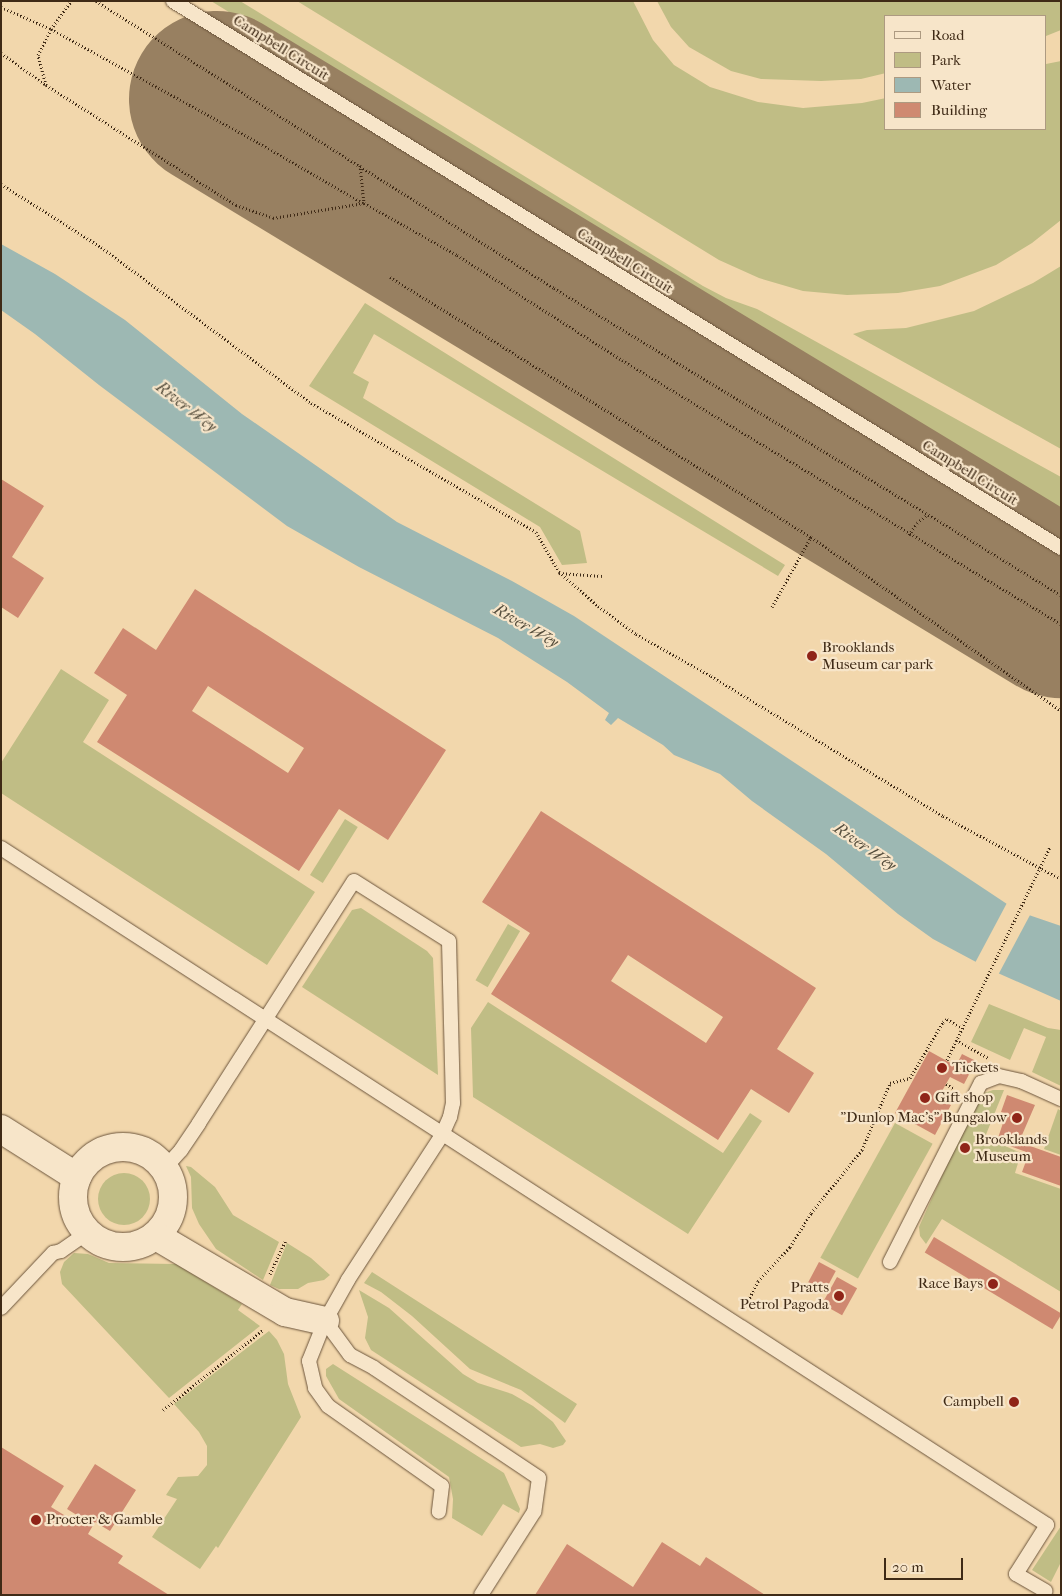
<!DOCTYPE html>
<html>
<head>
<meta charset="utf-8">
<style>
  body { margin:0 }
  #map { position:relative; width:1062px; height:1596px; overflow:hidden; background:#f2d7ac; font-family:"IM FELL French Canon",serif }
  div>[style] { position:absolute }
  .green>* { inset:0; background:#c0bd85; transform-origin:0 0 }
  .round { border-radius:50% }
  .water>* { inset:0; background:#9db8b3 }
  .pier>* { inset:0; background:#f2d7ac; transform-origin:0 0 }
  .runway>* { height:176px; margin:-88px; padding:0 88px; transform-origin:88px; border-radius:88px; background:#988061 }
  .building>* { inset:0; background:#cf8971; transform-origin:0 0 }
  .path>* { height:3px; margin-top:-1.5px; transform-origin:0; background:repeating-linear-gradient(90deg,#3f2a16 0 1px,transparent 0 3.5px) }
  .roads { filter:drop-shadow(0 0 1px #6c553c) drop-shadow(0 0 1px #6c553c) }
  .lane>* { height:14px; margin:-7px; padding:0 7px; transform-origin:7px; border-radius:7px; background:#f7e5c9 }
  .street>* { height:28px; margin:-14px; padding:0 14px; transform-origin:14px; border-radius:14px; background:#f7e5c9 }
  .street>.ring { margin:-14px; padding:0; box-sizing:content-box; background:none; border:28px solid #f7e5c9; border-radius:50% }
  .dots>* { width:14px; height:14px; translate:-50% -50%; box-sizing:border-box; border:2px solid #f7e5c9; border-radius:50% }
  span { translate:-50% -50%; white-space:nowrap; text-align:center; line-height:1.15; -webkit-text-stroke:4.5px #f7e5c9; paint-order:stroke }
  .street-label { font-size:15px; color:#3f2a16 }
  .poi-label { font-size:15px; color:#3f2a16 }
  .left { translate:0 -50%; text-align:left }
  .right { translate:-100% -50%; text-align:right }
  .water-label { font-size:16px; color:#564e3d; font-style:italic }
  .frame { position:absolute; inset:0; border:2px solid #3f2a16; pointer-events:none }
  .legend { position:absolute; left:884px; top:15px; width:162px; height:115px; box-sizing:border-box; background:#f7e5c9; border:1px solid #ad9a81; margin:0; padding:6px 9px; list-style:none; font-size:15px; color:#3f2a16 }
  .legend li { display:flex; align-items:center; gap:10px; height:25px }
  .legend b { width:25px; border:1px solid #ad9a81 }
  .scale { position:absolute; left:884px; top:1558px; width:79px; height:22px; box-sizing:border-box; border:2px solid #3f2a16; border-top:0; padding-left:6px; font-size:15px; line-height:18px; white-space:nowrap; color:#3f2a16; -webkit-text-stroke:4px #f7e5c9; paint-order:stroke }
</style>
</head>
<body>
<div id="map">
  <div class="green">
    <i style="clip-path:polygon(211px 1px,240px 1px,703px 286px,726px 298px,757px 309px,1061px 477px,1061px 525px)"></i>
    <i style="clip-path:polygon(297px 1px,633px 1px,653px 40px,674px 65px,710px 87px,758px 102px,803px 108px,862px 103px,886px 98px,886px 129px,1046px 129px,1046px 64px,1061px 61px,1061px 220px,1032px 243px,996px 265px,940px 286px,898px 293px,847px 295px,803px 291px,759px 278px,719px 260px)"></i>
    <i style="clip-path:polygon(657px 1px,1061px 1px,1061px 30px,1046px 36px,1046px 16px,886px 16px,886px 73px,861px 79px,821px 81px,761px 79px,731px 71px,689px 47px,671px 27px)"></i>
    <i style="clip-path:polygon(1061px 266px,1061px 449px,853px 334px,867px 330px,906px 328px,974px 311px,1033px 283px)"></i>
    <i style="clip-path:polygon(365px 303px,785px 565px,778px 576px,374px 334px,353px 373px,369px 382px,363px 398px,580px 531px,587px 563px,562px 565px,540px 527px,309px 386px)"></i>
    <i style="clip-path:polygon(61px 669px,109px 700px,83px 742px,315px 892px,267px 965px,1px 793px,1px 763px)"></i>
    <i style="left:345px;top:819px;width:15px;height:66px;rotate:32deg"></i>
    <i style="clip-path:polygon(361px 908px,427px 951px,433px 958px,438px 1075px,302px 987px,352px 910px)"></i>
    <i style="left:508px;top:924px;width:14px;height:65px;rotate:30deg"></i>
    <i style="clip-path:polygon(488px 1002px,723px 1153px,750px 1113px,762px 1121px,688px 1234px,473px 1097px,471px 1028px)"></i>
    <i style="clip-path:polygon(989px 1004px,1048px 1028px,1061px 1030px,1061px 1086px,1032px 1072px,1046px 1037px,1024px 1028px,1010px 1060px,971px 1042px)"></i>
    <i style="clip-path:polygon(993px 1090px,1004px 1090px,985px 1137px,1021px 1153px,1015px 1173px,1061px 1189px,1061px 1292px,942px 1219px,926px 1244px,920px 1236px,919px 1227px,978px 1095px)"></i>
    <i style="clip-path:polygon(1058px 1109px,1061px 1111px,1061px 1155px,1044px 1149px)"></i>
    <i style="left:895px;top:1123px;width:43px;height:154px;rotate:29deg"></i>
    <i style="clip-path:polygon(186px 1166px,191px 1167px,215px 1187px,233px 1215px,279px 1242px,263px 1280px,216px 1249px,199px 1224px,192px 1208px,191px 1177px)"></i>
    <i class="round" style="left:98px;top:1173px;width:52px;height:52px"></i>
    <i style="clip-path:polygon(287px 1243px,311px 1258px,330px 1275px,324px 1280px,308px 1283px,298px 1289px,279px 1289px,270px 1285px)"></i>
    <i style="clip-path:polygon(74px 1253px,88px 1254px,109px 1263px,176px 1264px,242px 1304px,238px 1310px,260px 1326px,169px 1398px,62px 1284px,60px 1272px,64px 1262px)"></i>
    <i style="clip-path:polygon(372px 1272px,577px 1404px,565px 1423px,521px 1390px,470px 1369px,412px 1316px,381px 1292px,364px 1283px)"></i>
    <i style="clip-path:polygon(359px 1290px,389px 1308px,463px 1374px,478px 1383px,512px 1394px,533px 1406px,553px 1422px,566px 1441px,563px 1445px,553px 1448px,540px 1444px,521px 1447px,371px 1350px,365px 1338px,368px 1317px)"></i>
    <i style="clip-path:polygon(269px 1331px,277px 1340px,284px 1354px,288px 1384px,301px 1417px,218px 1548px,216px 1546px,200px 1569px,152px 1537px,177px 1499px,166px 1495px,178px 1477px,198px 1476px,207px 1465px,207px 1446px,199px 1432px,174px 1404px)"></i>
    <i style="clip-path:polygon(333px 1364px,504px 1473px,520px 1509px,519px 1513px,503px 1504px,482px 1536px,452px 1518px,453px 1499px,449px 1477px,339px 1399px,326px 1376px,326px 1369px)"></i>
    <i style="clip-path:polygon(1061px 1526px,1061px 1562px,1051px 1582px,1032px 1570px)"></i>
  </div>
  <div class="water">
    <i style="clip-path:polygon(1px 244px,55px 274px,125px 320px,242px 414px,397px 522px,512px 581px,574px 616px,1007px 904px,1020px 912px,1061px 926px,1061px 1001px,991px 970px,933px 939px,898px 914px,826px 854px,752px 801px,720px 774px,674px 755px,663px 745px,618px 718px,611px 725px,605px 720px,609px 713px,567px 682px,498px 638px,359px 567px,287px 526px,99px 385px,35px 334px,1px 310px)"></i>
  </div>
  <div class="pier">
    <i style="left:1008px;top:901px;width:26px;height:72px;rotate:28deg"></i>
  </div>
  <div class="runway">
    <i style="left:217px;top:99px;width:987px;rotate:31.19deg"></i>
  </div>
  <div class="building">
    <i style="clip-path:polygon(1px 479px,44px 506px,12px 557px,44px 578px,18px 618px,1px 607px)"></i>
    <i style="clip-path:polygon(evenodd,195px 589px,446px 750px,388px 840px,339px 809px,299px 871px,97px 742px,127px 695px,94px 673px,123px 628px,156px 650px,195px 589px,208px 686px,304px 748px,288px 773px,192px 711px,208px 686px)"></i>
    <i style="clip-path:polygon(evenodd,541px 811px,816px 988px,777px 1049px,814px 1073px,789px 1113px,751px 1089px,718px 1140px,491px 994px,530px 933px,482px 902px,541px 811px,628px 955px,723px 1017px,706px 1043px,611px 981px,628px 955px)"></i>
    <i style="clip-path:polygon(929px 1051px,956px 1066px,962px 1054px,976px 1061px,964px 1084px,950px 1077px,938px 1098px,951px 1105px,935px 1135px,895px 1113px)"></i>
    <i style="clip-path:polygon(1007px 1095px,1035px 1105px,1019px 1142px,1061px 1157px,1061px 1186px,1022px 1172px,1029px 1153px,997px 1141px,1006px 1114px,1001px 1112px)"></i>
    <i style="left:934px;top:1237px;width:149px;height:18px;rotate:31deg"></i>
    <i style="left:819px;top:1262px;width:19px;height:23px;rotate:28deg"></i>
    <i style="left:837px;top:1277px;width:23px;height:31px;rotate:29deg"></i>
    <i style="clip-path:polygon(1px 1447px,64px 1486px,51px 1507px,77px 1523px,80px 1517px,67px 1509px,95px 1464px,136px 1490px,110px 1531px,95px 1522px,88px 1534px,123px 1556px,118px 1563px,169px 1595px,1px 1595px)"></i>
    <i style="clip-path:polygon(662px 1542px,700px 1566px,706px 1557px,765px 1595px,535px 1595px,567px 1544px,633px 1587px)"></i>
  </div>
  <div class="path">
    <i style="left:96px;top:1px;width:540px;rotate:32.07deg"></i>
    <i style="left:554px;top:288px;width:593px;rotate:31.2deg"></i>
    <i style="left:1px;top:7px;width:55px;rotate:23.7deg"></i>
    <i style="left:51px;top:29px;width:237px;rotate:28.7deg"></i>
    <i style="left:259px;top:143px;width:120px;rotate:30deg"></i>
    <i style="left:1px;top:53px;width:55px;rotate:35.4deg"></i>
    <i style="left:46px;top:85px;width:225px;rotate:32.3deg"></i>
    <i style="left:236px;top:205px;width:39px;rotate:19deg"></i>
    <i style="left:273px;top:218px;width:92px;rotate:-9.4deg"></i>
    <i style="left:364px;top:203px;width:107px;rotate:29.2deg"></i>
    <i style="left:457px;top:255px;width:196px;rotate:32.5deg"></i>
    <i style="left:622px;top:360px;width:512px;rotate:31.02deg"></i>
    <i style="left:46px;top:85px;width:31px;rotate:-105deg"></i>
    <i style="left:38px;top:55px;width:29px;rotate:-63deg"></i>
    <i style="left:51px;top:29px;width:34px;rotate:-54deg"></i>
    <i style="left:360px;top:165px;width:38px;rotate:84deg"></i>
    <i style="left:1px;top:184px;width:118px;rotate:32.2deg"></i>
    <i style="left:101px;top:247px;width:262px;rotate:36.6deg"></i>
    <i style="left:311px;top:403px;width:259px;rotate:29.8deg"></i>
    <i style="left:536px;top:532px;width:46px;rotate:60.1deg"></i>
    <i style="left:559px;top:572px;width:52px;rotate:41.1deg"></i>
    <i style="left:598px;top:606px;width:47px;rotate:36.4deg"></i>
    <i style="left:636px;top:634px;width:86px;rotate:29.2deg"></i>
    <i style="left:711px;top:676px;width:271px;rotate:31.1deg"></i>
    <i style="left:943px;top:816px;width:134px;rotate:28.1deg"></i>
    <i style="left:390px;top:277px;width:495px;rotate:31.7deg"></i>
    <i style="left:811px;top:537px;width:305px;rotate:34.8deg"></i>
    <i style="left:909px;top:535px;width:14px;rotate:-56deg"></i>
    <i style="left:917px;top:523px;width:14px;rotate:-39deg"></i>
    <i style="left:559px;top:573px;width:43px;rotate:4deg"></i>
    <i style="left:772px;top:607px;width:80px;rotate:-60.9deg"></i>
    <i style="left:956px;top:1040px;width:37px;rotate:29deg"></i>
    <i style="left:947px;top:1060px;width:237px;rotate:-64.2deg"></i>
    <i style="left:946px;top:1084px;width:10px;rotate:29deg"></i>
    <i style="left:270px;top:1274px;width:38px;rotate:-65deg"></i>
    <i style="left:745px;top:1307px;width:29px;rotate:-63deg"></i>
    <i style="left:758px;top:1281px;width:47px;rotate:-46.7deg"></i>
    <i style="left:790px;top:1247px;width:40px;rotate:-58deg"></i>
    <i style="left:811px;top:1213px;width:81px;rotate:-51deg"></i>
    <i style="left:862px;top:1150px;width:73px;rotate:-67.3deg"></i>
    <i style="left:890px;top:1083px;width:21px;rotate:-14deg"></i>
    <i style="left:910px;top:1078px;width:65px;rotate:-59.5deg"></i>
    <i style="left:943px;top:1022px;width:5px;rotate:-37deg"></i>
    <i style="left:947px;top:1019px;width:17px;rotate:31deg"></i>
    <i style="left:163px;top:1410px;width:128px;rotate:-38.7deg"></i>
  </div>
  <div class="roads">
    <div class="lane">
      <i style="left:173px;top:1px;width:1043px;rotate:31.63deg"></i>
      <i style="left:1px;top:848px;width:1246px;rotate:32.91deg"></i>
      <i style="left:1047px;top:1525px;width:58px;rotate:122.3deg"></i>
      <i style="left:1016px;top:1574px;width:34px;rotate:30deg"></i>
      <i style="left:164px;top:1169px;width:25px;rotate:-48deg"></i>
      <i style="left:181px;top:1150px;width:32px;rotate:-56deg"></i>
      <i style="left:199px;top:1123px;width:287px;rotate:-57.4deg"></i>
      <i style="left:354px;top:881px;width:112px;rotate:32.3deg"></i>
      <i style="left:449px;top:941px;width:162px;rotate:88.6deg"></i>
      <i style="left:453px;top:1103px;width:14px;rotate:102deg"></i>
      <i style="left:450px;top:1117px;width:20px;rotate:114deg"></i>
      <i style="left:442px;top:1135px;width:173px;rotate:123deg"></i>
      <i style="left:348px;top:1280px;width:47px;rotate:119.3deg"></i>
      <i style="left:325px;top:1321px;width:43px;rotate:111.8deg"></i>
      <i style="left:309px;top:1361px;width:28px;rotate:77deg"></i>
      <i style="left:315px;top:1388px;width:22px;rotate:54deg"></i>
      <i style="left:328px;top:1406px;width:139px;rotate:35.1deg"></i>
      <i style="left:442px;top:1486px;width:26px;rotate:97deg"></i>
      <i style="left:890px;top:1262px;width:201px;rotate:-63.1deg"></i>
      <i style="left:981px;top:1083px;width:19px;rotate:-21deg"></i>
      <i style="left:999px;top:1076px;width:23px;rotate:13deg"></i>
      <i style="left:1021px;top:1081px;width:44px;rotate:24.2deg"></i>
      <i style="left:1px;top:1308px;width:76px;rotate:-46.6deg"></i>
      <i style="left:53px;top:1253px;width:8px;rotate:-14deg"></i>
      <i style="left:61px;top:1251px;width:32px;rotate:-35deg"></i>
      <i style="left:325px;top:1321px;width:42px;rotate:53.7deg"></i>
      <i style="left:350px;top:1355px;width:27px;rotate:28deg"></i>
      <i style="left:374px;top:1368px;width:198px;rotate:33.7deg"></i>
      <i style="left:539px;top:1478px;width:34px;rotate:98deg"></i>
      <i style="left:534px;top:1512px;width:98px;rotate:122.6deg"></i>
    </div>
    <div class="street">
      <i style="left:1px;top:1129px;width:90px;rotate:32.3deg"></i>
      <i class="ring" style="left:73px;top:1147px;width:72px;height:72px"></i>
      <i style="left:156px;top:1236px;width:150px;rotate:30.5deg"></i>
      <i style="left:285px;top:1312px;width:41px;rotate:12.7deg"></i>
    </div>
  </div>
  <div class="dots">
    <i style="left:812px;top:656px;background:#8f2418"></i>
    <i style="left:942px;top:1068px;background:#8f2418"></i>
    <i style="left:925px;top:1098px;background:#8f2418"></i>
    <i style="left:1017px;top:1118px;background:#8f2418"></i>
    <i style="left:965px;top:1148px;background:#8f2418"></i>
    <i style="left:993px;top:1284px;background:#8f2418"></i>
    <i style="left:839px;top:1296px;background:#8f2418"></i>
    <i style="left:1014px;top:1402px;background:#8f2418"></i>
    <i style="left:36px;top:1520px;background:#8f2418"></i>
  </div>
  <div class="street-label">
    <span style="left:281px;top:48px;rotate:32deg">Campbell Circuit</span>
    <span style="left:625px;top:261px;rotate:32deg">Campbell Circuit</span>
    <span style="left:970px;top:473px;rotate:32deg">Campbell Circuit</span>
  </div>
  <div class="poi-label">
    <span class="left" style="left:822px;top:656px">Brooklands<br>Museum car park</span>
    <span class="left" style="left:952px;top:1068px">Tickets</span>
    <span class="left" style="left:935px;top:1098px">Gift shop</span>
    <span class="right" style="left:1007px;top:1118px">"Dunlop Mac's" Bungalow</span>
    <span class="left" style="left:975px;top:1148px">Brooklands<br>Museum</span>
    <span class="right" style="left:983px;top:1284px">Race Bays</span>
    <span class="right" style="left:829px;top:1296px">Pratts<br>Petrol Pagoda</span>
    <span class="right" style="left:1004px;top:1402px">Campbell</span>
    <span class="left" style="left:46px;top:1520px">Procter &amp; Gamble</span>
  </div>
  <div class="water-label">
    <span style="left:186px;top:407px;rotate:38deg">River Wey</span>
    <span style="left:526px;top:626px;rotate:30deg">River Wey</span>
    <span style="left:865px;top:847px;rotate:35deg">River Wey</span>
  </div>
  <div class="frame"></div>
  <ul class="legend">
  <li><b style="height:6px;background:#f7e5c9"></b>Road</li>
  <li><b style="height:14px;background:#c0bd85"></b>Park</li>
  <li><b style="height:14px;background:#9db8b3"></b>Water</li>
  <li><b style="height:14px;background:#cf8971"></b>Building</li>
  </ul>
  <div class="scale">20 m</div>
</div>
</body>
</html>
